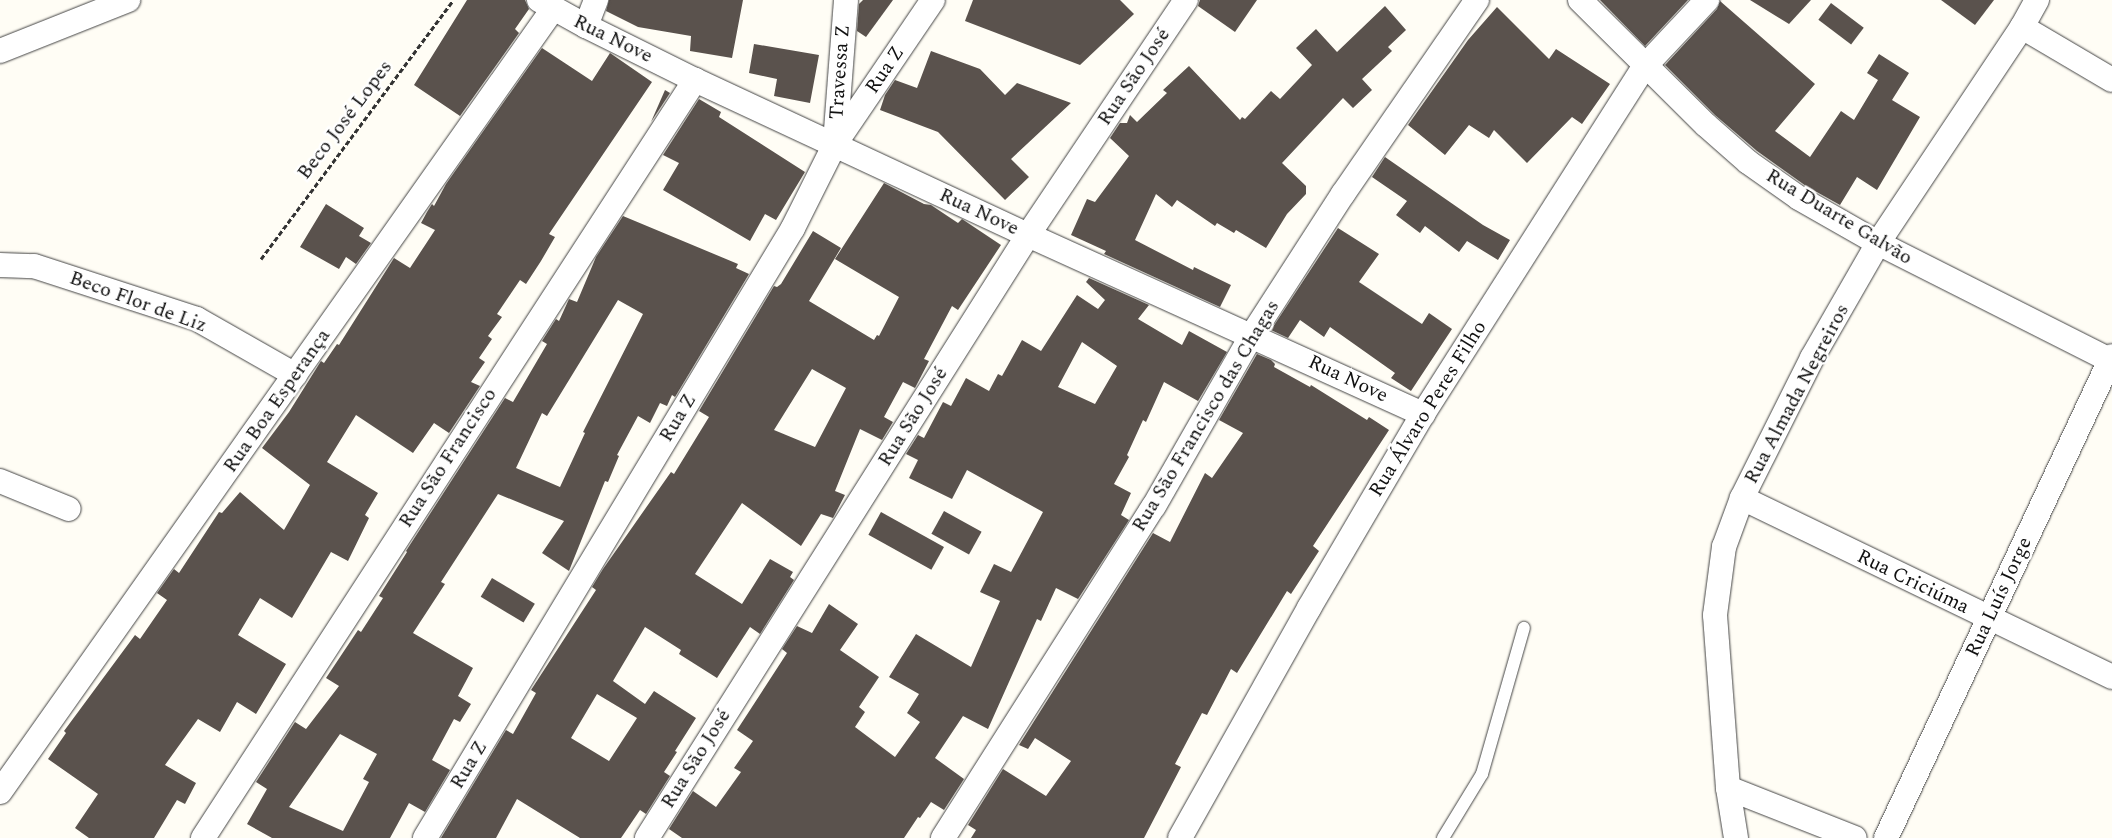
<!DOCTYPE html>
<html>
<head>
<meta charset="utf-8">
<style>
  body { margin:0 }
  #map { position:relative; width:2112px; height:838px; overflow:hidden; background:#fffdf5; font-family:Spectral,serif }
  div>[style] { position:absolute }
  .building>* { inset:0; background:#5a524d; transform-origin:0 0 }
  .path>* { height:3px; margin-top:-1.5px; transform-origin:0; background:repeating-linear-gradient(90deg,#333 0 5px,transparent 0 7.5px) }
  .roads { filter:drop-shadow(0 0 1px #444) drop-shadow(0 0 1px #444) }
  .lane>* { height:12px; margin:-6px; padding:0 6px; transform-origin:6px; border-radius:6px; background:#fff }
  .street>* { height:24px; margin:-12px; padding:0 12px; transform-origin:12px; border-radius:12px; background:#fff }
  span { translate:-50% -50%; white-space:nowrap; text-align:center; line-height:1.15; -webkit-text-stroke:5px #fff; paint-order:stroke }
  .street-label { font-size:20px; color:#111 }
</style>
</head>
<body>
<div id="map">
  <div class="building">
    <i style="clip-path:polygon(467px 0,525px 0,529px 9px,515px 29px,519px 33px,460px 116px,414px 85px)"></i>
    <i style="clip-path:polygon(609px 0,743px 0,732px 58px,690px 51px,691px 36px,638px 27px,606px 11px)"></i>
    <i style="clip-path:polygon(863px 0,893px 0,866px 37px,857px 31px,859px 4px)"></i>
    <i style="clip-path:polygon(973px 0,1120px 0,1134px 14px,1080px 65px,965px 21px)"></i>
    <i style="clip-path:polygon(1200px 0,1257px 0,1235px 32px,1198px 6px)"></i>
    <i style="clip-path:polygon(1600px 0,1688px 0,1645px 46px)"></i>
    <i style="clip-path:polygon(1750px 0,1811px 0,1789px 24px)"></i>
    <i style="clip-path:polygon(1941px 0,1994px 0,1975px 25px)"></i>
    <i style="clip-path:polygon(1720px 1px,1815px 84px,1775px 131px,1810px 157px,1841px 111px,1854px 120px,1878px 80px,1867px 73px,1879px 54px,1909px 73px,1892px 100px,1920px 117px,1877px 190px,1857px 177px,1840px 205px,1806px 186px,1757px 151px,1715px 115px,1665px 65px,1717px 9px)"></i>
    <i style="left:1831px;top:3px;width:41px;height:21px;rotate:37deg"></i>
    <i style="clip-path:polygon(1385px 6px,1406px 30px,1388px 47px,1392px 51px,1362px 79px,1372px 90px,1353px 108px,1343px 98px,1282px 163px,1306px 186px,1306px 194px,1287px 214px,1266px 248px,1236px 230px,1234px 233px,1217px 223px,1215px 226px,1177px 200px,1172px 207px,1156px 194px,1135px 240px,1193px 270px,1194px 267px,1231px 285px,1220px 307px,1104px 254px,1106px 251px,1071px 235px,1087px 199px,1095px 202px,1129px 156px,1110px 138px,1120px 123px,1127px 123px,1130px 115px,1137px 122px,1167px 93px,1163px 90px,1189px 66px,1240px 120px,1242px 117px,1245px 119px,1271px 91px,1280px 99px,1312px 65px,1296px 48px,1316px 29px,1337px 52px)"></i>
    <i style="clip-path:polygon(1497px 7px,1549px 59px,1556px 49px,1610px 84px,1582px 124px,1572px 117px,1527px 163px,1494px 130px,1489px 138px,1469px 125px,1445px 155px,1408px 125px,1468px 40px)"></i>
    <i style="clip-path:polygon(754px 44px,819px 55px,810px 103px,774px 96px,777px 79px,749px 73px)"></i>
    <i style="clip-path:polygon(542px 48px,592px 81px,610px 53px,652px 82px,549px 234px,555px 237px,541px 261px,526px 284px,520px 280px,497px 314px,502px 317px,488px 336px,492px 339px,479px 358px,485px 362px,471px 382px,480px 386px,449px 433px,434px 423px,413px 453px,356px 415px,327px 462px,378px 493px,365px 515px,369px 518px,348px 561px,331px 552px,292px 618px,260px 598px,238px 635px,286px 664px,256px 714px,237px 702px,220px 732px,198px 719px,165px 765px,196px 783px,185px 804px,177px 800px,154px 838px,89px 838px,75px 828px,98px 794px,48px 759px,66px 733px,64px 731px,135px 635px,140px 639px,167px 600px,157px 593px,174px 569px,179px 573px,219px 512px,222px 513px,240px 492px,284px 530px,310px 485px,262px 448px,289px 412px,321px 361px,324px 363px,337px 344px,339px 345px,394px 258px,410px 268px,435px 230px,421px 223px,427px 212px,432px 204px,434px 206px,446px 184px)"></i>
    <i style="clip-path:polygon(931px 51px,980px 69px,1005px 95px,1017px 83px,1071px 103px,1011px 159px,1029px 177px,1005px 200px,938px 132px,880px 110px,885px 95px,895px 80px,917px 88px)"></i>
    <i style="clip-path:polygon(665px 90px,670px 93px,651px 122px)"></i>
    <i style="clip-path:polygon(699px 99px,721px 112px,719px 117px,805px 172px,776px 220px,765px 214px,750px 241px,663px 190px,679px 163px,663px 155px)"></i>
    <i style="clip-path:polygon(1385px 157px,1483px 225px,1510px 240px,1498px 260px,1467px 241px,1459px 252px,1425px 226px,1420px 233px,1396px 215px,1407px 201px,1372px 177px)"></i>
    <i style="clip-path:polygon(evenodd,884px 183px,924px 204px,931px 205px,958px 223px,962px 219px,1001px 245px,958px 310px,952px 306px,924px 359px,929px 361px,915px 388px,903px 382px,884px 417px,893px 422px,882px 440px,860px 429px,835px 491px,845px 495px,833px 518px,821px 514px,801px 546px,742px 503px,695px 574px,742px 604px,770px 559px,793px 572px,790px 577px,794px 580px,760px 634px,750px 627px,717px 678px,679px 654px,681px 650px,645px 627px,613px 681px,645px 704px,654px 691px,696px 718px,675px 751px,677px 752px,664px 772px,670px 776px,646px 814px,640px 810px,621px 838px,580px 838px,517px 799px,496px 838px,441px 838px,506px 730px,513px 734px,536px 693px,531px 690px,596px 590px,592px 587px,603px 569px,671px 472px,674px 474px,709px 417px,699px 411px,774px 286px,777px 287px,781px 284px,813px 231px,841px 248px,809px 301px,874px 340px,877px 335px,879px 336px,899px 297px,835px 259px,884px 183px,812px 369px,846px 388px,815px 447px,774px 430px,812px 369px,884px 183px,597px 694px,637px 718px,609px 761px,571px 738px,597px 694px)"></i>
    <i style="clip-path:polygon(326px 204px,364px 228px,359px 236px,371px 243px,356px 264px,346px 257px,339px 269px,300px 247px)"></i>
    <i style="clip-path:polygon(evenodd,623px 216px,738px 264px,736px 268px,749px 274px,675px 397px,672px 395px,667px 406px,660px 403px,650px 423px,638px 416px,617px 455px,619px 456px,608px 482px,605px 481px,569px 571px,542px 553px,564px 521px,498px 494px,441px 582px,445px 584px,413px 633px,473px 668px,458px 696px,471px 704px,460px 722px,454px 719px,432px 760px,450px 770px,425px 812px,409px 803px,390px 838px,272px 838px,247px 824px,267px 789px,256px 782px,295px 722px,306px 729px,339px 686px,326px 678px,358px 630px,361px 632px,383px 598px,379px 596px,407px 552px,406px 551px,505px 398px,513px 402px,547px 344px,542px 341px,556px 319px,559px 321px,569px 299px,577px 302px,596px 257px,623px 216px,618px 300px,643px 314px,583px 432px,585px 433px,560px 487px,516px 468px,542px 413px,547px 416px,618px 300px,623px 216px,340px 734px,377px 754px,363px 779px,369px 782px,343px 831px,289px 807px,340px 734px)"></i>
    <i style="clip-path:polygon(1338px 228px,1379px 254px,1359px 282px,1422px 324px,1429px 313px,1452px 329px,1411px 391px,1391px 378px,1395px 373px,1330px 327px,1324px 337px,1300px 320px,1288px 338px,1271px 330px)"></i>
    <i style="clip-path:polygon(evenodd,1089px 278px,1149px 305px,1138px 319px,1182px 345px,1189px 331px,1227px 352px,1198px 401px,1164px 382px,1146px 422px,1143px 420px,1127px 455px,1129px 457px,1114px 484px,1131px 493px,1121px 515px,1129px 520px,1078px 599px,1056px 588px,1041px 621px,1037px 619px,988px 729px,963px 716px,935px 758px,964px 779px,944px 810px,931px 802px,920px 818px,918px 817px,904px 838px,682px 838px,669px 829px,693px 791px,716px 807px,741px 772px,734px 768px,753px 741px,737px 730px,787px 653px,782px 649px,797px 626px,812px 633px,829px 604px,858px 624px,840px 650px,879px 677px,859px 707px,865px 712px,855px 727px,895px 757px,920px 722px,907px 713px,919px 694px,889px 677px,916px 634px,971px 667px,1000px 601px,980px 592px,994px 564px,1011px 572px,1043px 512px,967px 470px,952px 499px,909px 478px,918px 460px,906px 454px,918px 435px,924px 438px,943px 402px,951px 406px,966px 378px,989px 391px,998px 374px,1002px 376px,1022px 340px,1041px 351px,1077px 295px,1098px 309px,1105px 300px,1086px 282px,1089px 278px,1082px 342px,1117px 366px,1095px 404px,1058px 387px,1082px 342px)"></i>
    <i style="clip-path:polygon(1257px 354px,1271px 360px,1275px 364px,1274px 367px,1310px 387px,1311px 385px,1367px 420px,1369px 417px,1389px 430px,1313px 546px,1319px 551px,1291px 594px,1287px 591px,1237px 673px,1231px 669px,1207px 715px,1202px 713px,1175px 764px,1181px 767px,1144px 838px,971px 838px,976px 830px,968px 825px,1003px 769px,1046px 796px,1071px 761px,1035px 738px,1028px 749px,1019px 745px,1153px 533px,1170px 542px,1205px 473px,1212px 478px,1243px 433px,1219px 420px)"></i>
    <i style="left:944px;top:511px;width:43px;height:26px;rotate:29deg"></i>
    <i style="left:881px;top:512px;width:72px;height:26px;rotate:29deg"></i>
    <i style="left:492px;top:578px;width:50px;height:22px;rotate:31deg"></i>
  </div>
  <div class="path">
    <i style="left:261px;top:259px;width:322px;rotate:-53.4deg"></i>
  </div>
  <div class="roads">
    <div class="lane">
      <i style="left:1443px;top:838px;width:75px;rotate:-58.6deg"></i>
      <i style="left:1482px;top:774px;width:152px;rotate:-74deg"></i>
    </div>
    <div class="street">
      <i style="left:539px;top:0;width:54px;rotate:29deg"></i>
      <i style="left:586px;top:26px;width:122px;rotate:26.4deg"></i>
      <i style="left:695px;top:80px;width:367px;rotate:25deg"></i>
      <i style="left:1028px;top:235px;width:434px;rotate:24.4deg"></i>
      <i style="left:1580px;top:0;width:177px;rotate:44.8deg"></i>
      <i style="left:1706px;top:125px;width:56px;rotate:41.4deg"></i>
      <i style="left:1748px;top:162px;width:62px;rotate:35.2deg"></i>
      <i style="left:1799px;top:198px;width:91px;rotate:29.7deg"></i>
      <i style="left:1878px;top:243px;width:262px;rotate:26.8deg"></i>
      <i style="left:586px;top:26px;width:28px;rotate:-69deg"></i>
      <i style="left:2022px;top:27px;width:104px;rotate:30.5deg"></i>
      <i style="left:0;top:51px;width:138px;rotate:-21.7deg"></i>
      <i style="left:835px;top:143px;width:143px;rotate:-85.6deg"></i>
      <i style="left:0;top:265px;width:34px;rotate:2deg"></i>
      <i style="left:34px;top:266px;width:171px;rotate:18deg"></i>
      <i style="left:197px;top:319px;width:113px;rotate:29.7deg"></i>
      <i style="left:0;top:481px;width:74px;rotate:22.1deg"></i>
      <i style="left:1742px;top:498px;width:411px;rotate:25.8deg"></i>
      <i style="left:1728px;top:788px;width:136px;rotate:21.5deg"></i>
      <i style="left:0;top:792px;width:959px;rotate:-54.77deg"></i>
      <i style="left:203px;top:838px;width:904px;rotate:-57.01deg"></i>
      <i style="left:425px;top:838px;width:712px;rotate:-58.9deg"></i>
      <i style="left:793px;top:228px;width:94px;rotate:-63.4deg"></i>
      <i style="left:835px;top:144px;width:174px;rotate:-55.8deg"></i>
      <i style="left:647px;top:838px;width:713px;rotate:-57.71deg"></i>
      <i style="left:1028px;top:235px;width:283px;rotate:-56.1deg"></i>
      <i style="left:943px;top:838px;width:393px;rotate:-57.6deg"></i>
      <i style="left:1154px;top:506px;width:197px;rotate:-60.2deg"></i>
      <i style="left:1252px;top:335px;width:168px;rotate:-57.2deg"></i>
      <i style="left:1343px;top:194px;width:236px;rotate:-55.4deg"></i>
      <i style="left:1180px;top:838px;width:264px;rotate:-60.7deg"></i>
      <i style="left:1309px;top:608px;width:225px;rotate:-59.6deg"></i>
      <i style="left:1423px;top:414px;width:413px;rotate:-57.5deg"></i>
      <i style="left:1645px;top:66px;width:91px;rotate:-46.8deg"></i>
      <i style="left:1736px;top:838px;width:51px;rotate:-99.1deg"></i>
      <i style="left:1728px;top:788px;width:173px;rotate:-94.3deg"></i>
      <i style="left:1715px;top:615px;width:69px;rotate:-82.5deg"></i>
      <i style="left:1724px;top:547px;width:52px;rotate:-69.8deg"></i>
      <i style="left:1742px;top:498px;width:157px;rotate:-63.4deg"></i>
      <i style="left:1812px;top:358px;width:133px;rotate:-60.1deg"></i>
      <i style="left:1878px;top:243px;width:260px;rotate:-56.3deg"></i>
      <i style="left:2022px;top:27px;width:31px;rotate:-61deg"></i>
      <i style="left:1886px;top:838px;width:532px;rotate:-64.88deg"></i>
    </div>
  </div>
  <div class="street-label">
    <span style="left:613px;top:39px;rotate:26deg">Rua Nove</span>
    <span style="left:885px;top:70px;rotate:-56deg">Rua Z</span>
    <span style="left:840px;top:72px;rotate:-86deg">Travessa Z</span>
    <span style="left:1134px;top:77px;rotate:-56deg">Rua São José</span>
    <span style="left:345px;top:120px;rotate:-53deg">Beco José Lopes</span>
    <span style="left:979px;top:212px;rotate:25deg">Rua Nove</span>
    <span style="left:1839px;top:217px;rotate:31deg">Rua Duarte Galvão</span>
    <span style="left:138px;top:302px;rotate:20deg">Beco Flor de Liz</span>
    <span style="left:1348px;top:379px;rotate:25deg">Rua Nove</span>
    <span style="left:1797px;top:394px;rotate:-62deg">Rua Almada Negreiros</span>
    <span style="left:277px;top:401px;rotate:-55deg">Rua Boa Esperança</span>
    <span style="left:1428px;top:409px;rotate:-58deg">Rua Álvaro Peres Filho</span>
    <span style="left:1206px;top:416px;rotate:-59deg">Rua São Francisco das Chagas</span>
    <span style="left:913px;top:417px;rotate:-58deg">Rua São José</span>
    <span style="left:678px;top:418px;rotate:-59deg">Rua Z</span>
    <span style="left:448px;top:458px;rotate:-57deg">Rua São Francisco</span>
    <span style="left:1913px;top:582px;rotate:26deg">Rua Criciúma</span>
    <span style="left:1999px;top:597px;rotate:-65deg">Rua Luís Jorge</span>
    <span style="left:696px;top:759px;rotate:-58deg">Rua São José</span>
    <span style="left:469px;top:765px;rotate:-59deg">Rua Z</span>
  </div>
</div>
</body>
</html>
